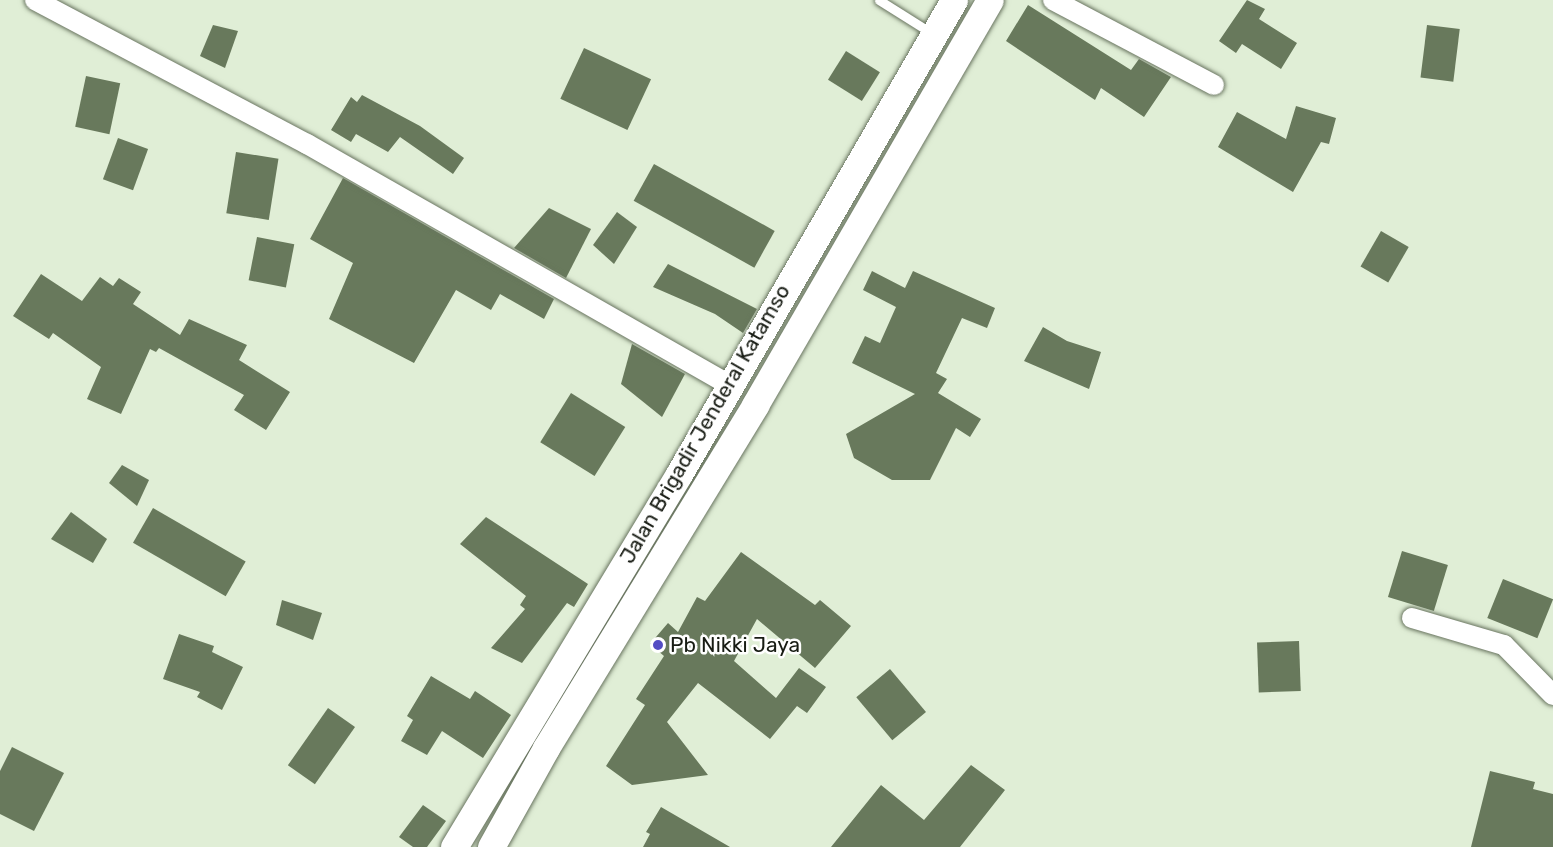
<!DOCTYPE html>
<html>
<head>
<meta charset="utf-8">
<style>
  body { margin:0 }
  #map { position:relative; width:1553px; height:847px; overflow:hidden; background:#e0eed6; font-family:Rubik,sans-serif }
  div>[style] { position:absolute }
  .building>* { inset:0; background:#68795c; transform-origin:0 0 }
  .roads { filter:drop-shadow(0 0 2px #68745f) drop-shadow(0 0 2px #68745f) }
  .lane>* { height:9px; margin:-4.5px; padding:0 4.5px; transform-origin:4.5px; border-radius:4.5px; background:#fff }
  .street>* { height:20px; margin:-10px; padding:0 10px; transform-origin:10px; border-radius:10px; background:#fff }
  .secondary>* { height:27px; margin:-13.5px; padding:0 13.5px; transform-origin:13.5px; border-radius:13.5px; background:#fff }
  .dots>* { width:16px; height:16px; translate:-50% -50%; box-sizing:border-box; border:3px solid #fff; border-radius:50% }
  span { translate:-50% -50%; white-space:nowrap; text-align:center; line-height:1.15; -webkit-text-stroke:5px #fff; paint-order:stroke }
  .street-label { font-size:21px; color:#181c14 }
  .poi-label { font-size:21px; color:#181c14 }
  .left { translate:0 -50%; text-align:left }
</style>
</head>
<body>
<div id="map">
  <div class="building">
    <i style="clip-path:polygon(1247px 0,1265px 9px,1259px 19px,1297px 43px,1281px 69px,1242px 44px,1236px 53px,1219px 41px)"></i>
    <i style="clip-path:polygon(1028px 5px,1131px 70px,1139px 59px,1171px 77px,1144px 117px,1101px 88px,1095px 100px,1006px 41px)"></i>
    <i style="clip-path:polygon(213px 25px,238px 31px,225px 68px,200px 56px)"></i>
    <i style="left:1427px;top:25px;width:33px;height:53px;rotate:7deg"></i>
    <i style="left:584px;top:48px;width:74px;height:56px;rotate:25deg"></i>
    <i style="left:846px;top:51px;width:40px;height:34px;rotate:32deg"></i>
    <i style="left:86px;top:76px;width:35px;height:52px;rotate:12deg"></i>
    <i style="clip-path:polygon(362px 95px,420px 126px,464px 158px,453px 174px,400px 137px,388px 152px,356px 134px,351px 142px,331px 130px,351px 97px,357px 102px)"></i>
    <i style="clip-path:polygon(1296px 106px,1336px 118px,1329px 144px,1321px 142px,1293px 192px,1218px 147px,1237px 112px,1286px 139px)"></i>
    <i style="left:118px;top:138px;width:32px;height:44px;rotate:20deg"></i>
    <i style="left:236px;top:152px;width:43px;height:62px;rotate:9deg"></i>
    <i style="left:654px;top:164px;width:138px;height:42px;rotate:29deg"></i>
    <i style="clip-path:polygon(343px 178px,554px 299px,544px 319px,500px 294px,491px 310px,456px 290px,414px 363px,329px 319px,353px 263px,310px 239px)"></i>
    <i style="clip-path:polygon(549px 208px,591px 229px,566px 278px,514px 248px)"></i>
    <i style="clip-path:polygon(617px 212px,637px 227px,614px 264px,593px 245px)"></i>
    <i style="left:1381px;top:231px;width:32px;height:41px;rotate:30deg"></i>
    <i style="left:257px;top:237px;width:38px;height:44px;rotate:11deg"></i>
    <i style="clip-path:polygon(668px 264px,757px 309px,743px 333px,715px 314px,653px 287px)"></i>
    <i style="clip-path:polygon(872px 271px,905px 288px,913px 271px,995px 308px,987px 328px,962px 318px,936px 373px,947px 379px,938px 393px,981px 419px,970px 437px,956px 428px,930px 480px,892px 480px,854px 458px,846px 434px,915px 394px,852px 363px,865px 336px,880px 343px,896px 307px,863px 290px)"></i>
    <i style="clip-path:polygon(41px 274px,82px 301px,100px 277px,113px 286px,119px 278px,141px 292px,133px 304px,180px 335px,189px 319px,247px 345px,239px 360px,290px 392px,266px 430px,234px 410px,244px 395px,159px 348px,156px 352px,150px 349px,121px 414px,87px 399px,101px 367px,53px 333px,49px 339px,13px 316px)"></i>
    <i style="clip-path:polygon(1043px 327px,1067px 341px,1101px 352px,1089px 389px,1024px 361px)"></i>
    <i style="clip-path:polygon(632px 344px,685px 374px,662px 417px,621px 384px)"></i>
    <i style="left:571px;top:393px;width:64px;height:58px;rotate:32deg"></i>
    <i style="clip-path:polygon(122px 465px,149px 480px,137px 506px,109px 483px)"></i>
    <i style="left:153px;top:508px;width:107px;height:40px;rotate:30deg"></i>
    <i style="clip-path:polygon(71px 512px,107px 539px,93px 563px,51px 539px)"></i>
    <i style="clip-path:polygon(486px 517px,588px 584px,574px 607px,567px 603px,522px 663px,491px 648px,525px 609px,520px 605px,526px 596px,460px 544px)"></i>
    <i style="left:1402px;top:551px;width:48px;height:48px;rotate:17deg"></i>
    <i style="clip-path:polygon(741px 552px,815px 605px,820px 600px,851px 626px,815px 668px,757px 619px,734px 661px,776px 698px,799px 668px,826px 687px,807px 713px,797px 706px,770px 739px,698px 683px,667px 722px,708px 775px,632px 785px,606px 766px,645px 705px,636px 699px,664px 656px,650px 644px,668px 623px,678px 632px,697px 597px,705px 601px)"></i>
    <i style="left:1503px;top:579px;width:54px;height:42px;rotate:22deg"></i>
    <i style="clip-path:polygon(282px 600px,322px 613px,313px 640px,276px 625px)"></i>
    <i style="clip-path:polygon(179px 634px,214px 646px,212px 652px,243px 667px,222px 710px,197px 697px,200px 692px,163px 679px)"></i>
    <i style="left:1299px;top:641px;width:50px;height:42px;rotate:88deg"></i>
    <i style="left:890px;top:669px;width:56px;height:44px;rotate:50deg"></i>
    <i style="clip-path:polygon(431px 676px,470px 699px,475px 691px,511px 715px,483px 758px,442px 731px,427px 755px,401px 741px,413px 720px,407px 716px)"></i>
    <i style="left:328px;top:708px;width:33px;height:70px;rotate:35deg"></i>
    <i style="clip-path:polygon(12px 747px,64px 773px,34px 831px,0 814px,0 771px)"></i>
    <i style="clip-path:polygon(971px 765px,1005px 790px,960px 847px,831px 847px,881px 785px,924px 820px)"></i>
    <i style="clip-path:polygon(1490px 771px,1535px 782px,1533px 789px,1553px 794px,1553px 847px,1471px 847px)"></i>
    <i style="clip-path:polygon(423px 805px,446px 821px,427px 847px,413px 847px,399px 837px)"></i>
    <i style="clip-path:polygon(661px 807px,730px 847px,643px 847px,650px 834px,646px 832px)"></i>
  </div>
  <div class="roads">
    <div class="lane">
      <i style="left:879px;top:0;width:64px;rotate:32.2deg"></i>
    </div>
    <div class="street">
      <i style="left:35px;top:0;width:308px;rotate:27.9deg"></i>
      <i style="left:307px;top:144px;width:486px;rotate:29.7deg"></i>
      <i style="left:1053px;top:0;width:182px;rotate:27.8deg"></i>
      <i style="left:1412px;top:618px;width:96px;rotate:16.4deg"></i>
      <i style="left:1504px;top:645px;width:70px;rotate:45.6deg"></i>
    </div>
    <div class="secondary">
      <i style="left:454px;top:847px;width:436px;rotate:-58.9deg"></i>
      <i style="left:679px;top:474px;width:548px;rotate:-59.88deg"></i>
      <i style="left:491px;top:847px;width:113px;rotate:-60.9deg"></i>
      <i style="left:546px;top:748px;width:402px;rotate:-58.6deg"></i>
      <i style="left:755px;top:405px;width:468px;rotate:-59.9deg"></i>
    </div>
  </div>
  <div class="dots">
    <i style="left:658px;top:645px;background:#534cc3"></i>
  </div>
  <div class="street-label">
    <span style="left:705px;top:424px;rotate:-60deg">Jalan Brigadir Jenderal Katamso</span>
  </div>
  <div class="poi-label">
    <span class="left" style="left:670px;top:645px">Pb Nikki Jaya</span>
  </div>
</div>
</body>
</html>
